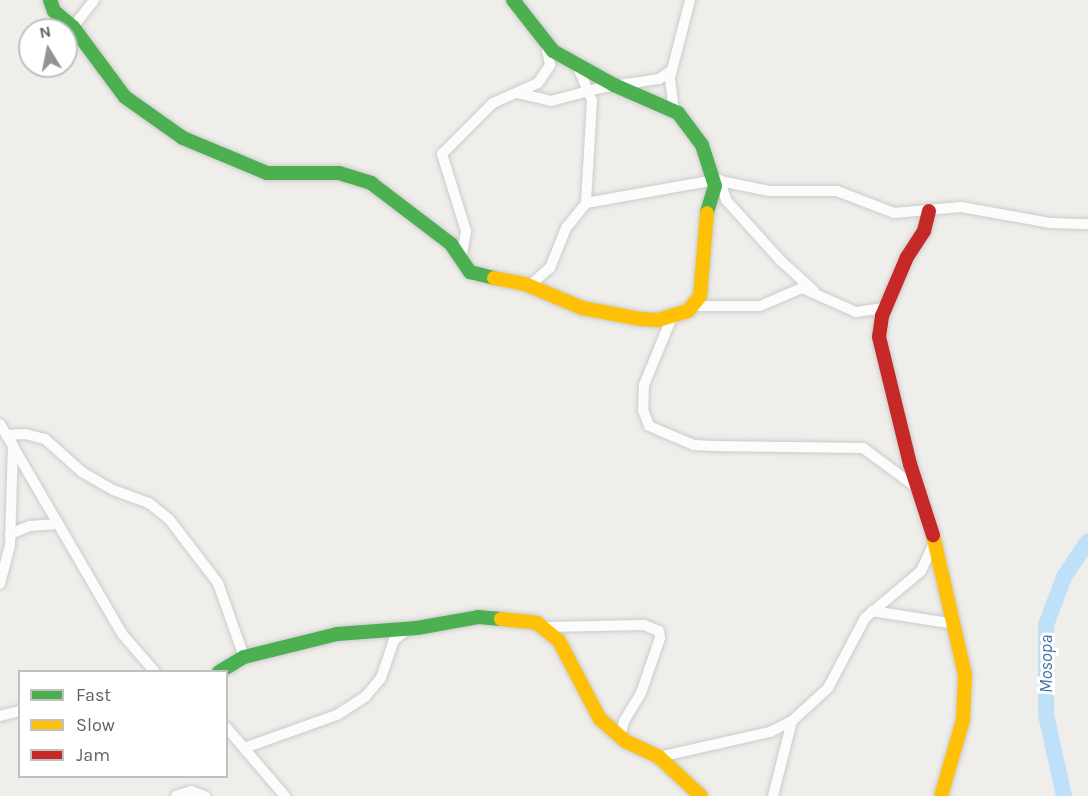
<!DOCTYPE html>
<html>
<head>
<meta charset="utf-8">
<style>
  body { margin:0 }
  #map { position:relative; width:1088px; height:796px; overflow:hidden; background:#efeeea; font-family:Karla,sans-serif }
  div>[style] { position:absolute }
  .river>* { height:16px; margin:-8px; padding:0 8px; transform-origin:8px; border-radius:8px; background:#bfe0f9 }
  .roads { filter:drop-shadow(0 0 2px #cbcccc) drop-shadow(0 0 2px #cbcccc) }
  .street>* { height:10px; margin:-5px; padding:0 5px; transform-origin:5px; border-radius:5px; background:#fdfcfc }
  .fast>* { height:14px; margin:-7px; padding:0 7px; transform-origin:7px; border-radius:7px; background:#4caf50 }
  .slow>* { height:14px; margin:-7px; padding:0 7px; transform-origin:7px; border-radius:7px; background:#ffc107 }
  .jam>* { height:14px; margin:-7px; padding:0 7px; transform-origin:7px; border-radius:7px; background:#c62828 }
  span { translate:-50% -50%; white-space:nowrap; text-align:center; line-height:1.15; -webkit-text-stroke:6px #fff; paint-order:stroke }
  .water-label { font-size:18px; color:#4174aa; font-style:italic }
  .legend { position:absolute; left:18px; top:670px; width:210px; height:108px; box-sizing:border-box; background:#fff; border:2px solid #bfc1c3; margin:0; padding:8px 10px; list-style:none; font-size:18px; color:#5f6368 }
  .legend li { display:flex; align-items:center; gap:12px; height:30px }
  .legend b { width:30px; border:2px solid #bfc1c3 }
  .north { position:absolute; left:18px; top:18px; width:60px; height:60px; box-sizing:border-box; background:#fff; border:2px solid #bfc1c3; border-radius:50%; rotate:350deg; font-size:16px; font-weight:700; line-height:24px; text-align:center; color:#5f6368 }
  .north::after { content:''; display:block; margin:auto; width:21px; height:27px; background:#919496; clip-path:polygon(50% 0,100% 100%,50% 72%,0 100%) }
</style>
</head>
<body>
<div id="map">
  <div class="river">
    <i style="left:1064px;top:796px;width:83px;rotate:-102.5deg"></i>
    <i style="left:1046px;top:715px;width:90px;rotate:-90deg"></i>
    <i style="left:1046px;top:625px;width:51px;rotate:-69.4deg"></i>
    <i style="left:1064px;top:577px;width:43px;rotate:-56.3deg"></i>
  </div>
  <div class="roads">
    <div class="street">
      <i style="left:73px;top:27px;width:34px;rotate:-52deg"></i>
      <i style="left:577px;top:65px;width:39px;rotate:67deg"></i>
      <i style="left:592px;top:101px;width:102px;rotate:93.4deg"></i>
      <i style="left:517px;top:93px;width:35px;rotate:13deg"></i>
      <i style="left:551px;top:101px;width:51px;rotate:-14.9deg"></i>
      <i style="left:600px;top:88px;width:60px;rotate:-8.7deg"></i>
      <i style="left:659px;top:79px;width:14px;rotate:-34deg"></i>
      <i style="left:674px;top:111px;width:33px;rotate:-97deg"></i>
      <i style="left:670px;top:78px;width:81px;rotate:-75.6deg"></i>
      <i style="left:720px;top:180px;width:21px;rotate:73deg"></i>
      <i style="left:726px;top:200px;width:81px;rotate:48deg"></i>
      <i style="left:780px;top:260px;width:45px;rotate:42.3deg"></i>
      <i style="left:461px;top:260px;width:29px;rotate:-80deg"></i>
      <i style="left:466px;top:231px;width:81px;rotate:-107.3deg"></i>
      <i style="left:442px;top:154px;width:72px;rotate:-45deg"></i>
      <i style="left:493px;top:103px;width:49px;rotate:-24deg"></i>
      <i style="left:538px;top:83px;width:22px;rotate:-56deg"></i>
      <i style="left:550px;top:65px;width:20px;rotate:-101deg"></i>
      <i style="left:529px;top:286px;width:28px;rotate:-41deg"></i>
      <i style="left:550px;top:268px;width:43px;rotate:-68.2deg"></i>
      <i style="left:566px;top:228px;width:32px;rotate:-51deg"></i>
      <i style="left:586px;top:203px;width:131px;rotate:-10.1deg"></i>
      <i style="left:715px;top:180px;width:56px;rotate:11.3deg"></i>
      <i style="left:770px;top:191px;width:67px"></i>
      <i style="left:837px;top:191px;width:61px;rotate:21.1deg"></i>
      <i style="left:894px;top:213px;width:67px;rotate:-5.1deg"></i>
      <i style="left:961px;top:207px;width:90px;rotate:10.2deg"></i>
      <i style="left:1050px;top:223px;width:38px;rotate:2deg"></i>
      <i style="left:695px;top:306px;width:65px"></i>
      <i style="left:760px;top:306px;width:46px;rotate:-23.2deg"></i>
      <i style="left:802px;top:288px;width:59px;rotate:24deg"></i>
      <i style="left:856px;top:312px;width:30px;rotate:-8deg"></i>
      <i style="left:672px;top:317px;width:74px;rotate:112.4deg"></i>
      <i style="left:644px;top:385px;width:25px;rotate:92deg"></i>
      <i style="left:643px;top:410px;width:17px;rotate:69deg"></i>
      <i style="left:649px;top:426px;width:49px;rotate:22.9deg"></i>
      <i style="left:694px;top:445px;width:18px;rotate:3deg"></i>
      <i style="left:712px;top:446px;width:151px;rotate:0.8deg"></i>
      <i style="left:863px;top:448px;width:67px;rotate:36.5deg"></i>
      <i style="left:0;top:424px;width:244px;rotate:59.8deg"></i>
      <i style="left:123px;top:635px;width:49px;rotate:49.1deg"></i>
      <i style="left:7px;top:435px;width:18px;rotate:-3deg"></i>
      <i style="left:25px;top:434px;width:21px;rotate:14deg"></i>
      <i style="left:45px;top:439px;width:50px;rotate:41.7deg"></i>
      <i style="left:82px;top:472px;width:36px;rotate:30deg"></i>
      <i style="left:113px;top:490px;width:38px;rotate:20deg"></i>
      <i style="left:149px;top:503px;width:26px;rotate:39deg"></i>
      <i style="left:169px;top:519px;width:81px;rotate:52.6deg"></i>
      <i style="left:218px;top:583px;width:78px;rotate:70.6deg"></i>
      <i style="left:10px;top:534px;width:22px;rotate:-22deg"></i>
      <i style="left:30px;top:526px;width:28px;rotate:-4deg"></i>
      <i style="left:0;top:584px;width:40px;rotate:-75.6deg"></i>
      <i style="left:10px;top:545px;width:100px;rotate:-88.3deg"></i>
      <i style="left:872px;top:611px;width:84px;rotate:8.9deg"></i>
      <i style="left:546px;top:627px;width:98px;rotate:-1.2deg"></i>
      <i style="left:644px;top:625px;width:16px;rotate:22deg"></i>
      <i style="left:659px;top:631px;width:7px;rotate:82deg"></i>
      <i style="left:660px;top:638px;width:58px;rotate:109.1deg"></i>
      <i style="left:641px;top:693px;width:33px;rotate:121deg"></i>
      <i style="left:624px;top:721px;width:17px;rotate:103deg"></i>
      <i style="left:0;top:716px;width:21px;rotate:-14deg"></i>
      <i style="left:226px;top:727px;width:91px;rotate:49.5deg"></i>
      <i style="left:247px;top:747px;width:96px;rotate:-19.6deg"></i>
      <i style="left:337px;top:715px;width:33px;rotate:-33deg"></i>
      <i style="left:365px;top:697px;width:25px;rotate:-50deg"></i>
      <i style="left:381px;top:678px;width:40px;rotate:-71.1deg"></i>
      <i style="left:394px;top:640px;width:18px;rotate:-38deg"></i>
      <i style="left:659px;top:757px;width:114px;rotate:-12.7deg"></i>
      <i style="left:770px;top:732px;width:25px;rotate:-27deg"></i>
      <i style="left:176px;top:796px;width:16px;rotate:-18deg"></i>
      <i style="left:191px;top:791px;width:15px;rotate:20deg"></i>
      <i style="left:773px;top:796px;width:77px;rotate:-75.8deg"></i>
      <i style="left:792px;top:721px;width:49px;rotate:-42.5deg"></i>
      <i style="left:828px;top:688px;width:79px;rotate:-62.1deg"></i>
      <i style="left:865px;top:618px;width:73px;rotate:-40deg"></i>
      <i style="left:921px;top:571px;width:33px;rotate:-65deg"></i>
    </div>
    <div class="fast">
      <i style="left:50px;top:0;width:12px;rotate:70deg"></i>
      <i style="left:54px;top:11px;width:25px;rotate:40deg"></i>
      <i style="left:73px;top:27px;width:87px;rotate:53.4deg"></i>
      <i style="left:125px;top:97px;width:71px;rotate:35.3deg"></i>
      <i style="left:183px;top:138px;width:91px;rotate:22.6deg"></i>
      <i style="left:267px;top:173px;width:72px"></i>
      <i style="left:339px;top:173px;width:34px;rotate:17deg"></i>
      <i style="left:371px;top:183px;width:101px;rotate:37.3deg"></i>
      <i style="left:451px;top:244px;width:34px;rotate:56deg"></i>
      <i style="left:470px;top:272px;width:25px;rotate:14deg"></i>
      <i style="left:513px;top:0;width:65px;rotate:51.9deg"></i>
      <i style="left:553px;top:51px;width:70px;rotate:29.1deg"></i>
      <i style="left:614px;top:85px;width:70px;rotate:23.6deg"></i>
      <i style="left:678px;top:113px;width:40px;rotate:53deg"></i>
      <i style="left:702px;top:145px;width:43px;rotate:72.4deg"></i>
      <i style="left:715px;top:186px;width:28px;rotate:107deg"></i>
      <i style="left:219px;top:672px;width:29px;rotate:-31deg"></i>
      <i style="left:244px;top:657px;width:96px;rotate:-13.9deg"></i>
      <i style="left:337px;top:634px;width:80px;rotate:-4.3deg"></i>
      <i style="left:417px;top:628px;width:62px;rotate:-10.2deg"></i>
      <i style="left:478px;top:617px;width:23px;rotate:5deg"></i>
    </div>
    <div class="slow">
      <i style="left:494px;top:278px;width:32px;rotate:11deg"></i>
      <i style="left:525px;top:284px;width:62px;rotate:22.8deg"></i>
      <i style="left:582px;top:308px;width:59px;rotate:10.7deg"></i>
      <i style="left:640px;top:319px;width:18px;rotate:3deg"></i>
      <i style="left:658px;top:320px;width:31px;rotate:-17deg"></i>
      <i style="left:688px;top:311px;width:19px;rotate:-51deg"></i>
      <i style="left:700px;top:296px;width:83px;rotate:-85.2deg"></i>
      <i style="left:933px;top:535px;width:144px;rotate:77.1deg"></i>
      <i style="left:965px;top:675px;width:45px;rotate:92.5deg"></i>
      <i style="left:963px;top:720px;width:79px;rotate:106.1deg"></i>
      <i style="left:501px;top:619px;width:36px;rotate:6deg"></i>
      <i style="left:537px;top:623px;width:28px;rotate:39deg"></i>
      <i style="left:559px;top:641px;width:88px;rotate:62.3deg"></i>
      <i style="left:600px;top:719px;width:33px;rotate:41deg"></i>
      <i style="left:625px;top:741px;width:38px;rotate:25deg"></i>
      <i style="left:659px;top:757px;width:57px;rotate:42.9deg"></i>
    </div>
    <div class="jam">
      <i style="left:929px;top:211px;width:21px;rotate:104deg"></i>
      <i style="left:924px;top:231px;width:31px;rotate:123deg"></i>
      <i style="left:907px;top:257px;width:64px;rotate:113deg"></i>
      <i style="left:882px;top:316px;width:21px;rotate:98deg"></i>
      <i style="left:879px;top:337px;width:131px;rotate:76.3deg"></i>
      <i style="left:910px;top:464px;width:75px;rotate:72.1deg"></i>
    </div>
  </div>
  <div class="water-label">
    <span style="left:1046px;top:664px;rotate:-90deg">Mosopa</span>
  </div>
  <ul class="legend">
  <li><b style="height:8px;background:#4caf50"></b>Fast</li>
  <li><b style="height:8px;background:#ffc107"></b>Slow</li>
  <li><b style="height:8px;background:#c62828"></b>Jam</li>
  </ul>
  <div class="north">N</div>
</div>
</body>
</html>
